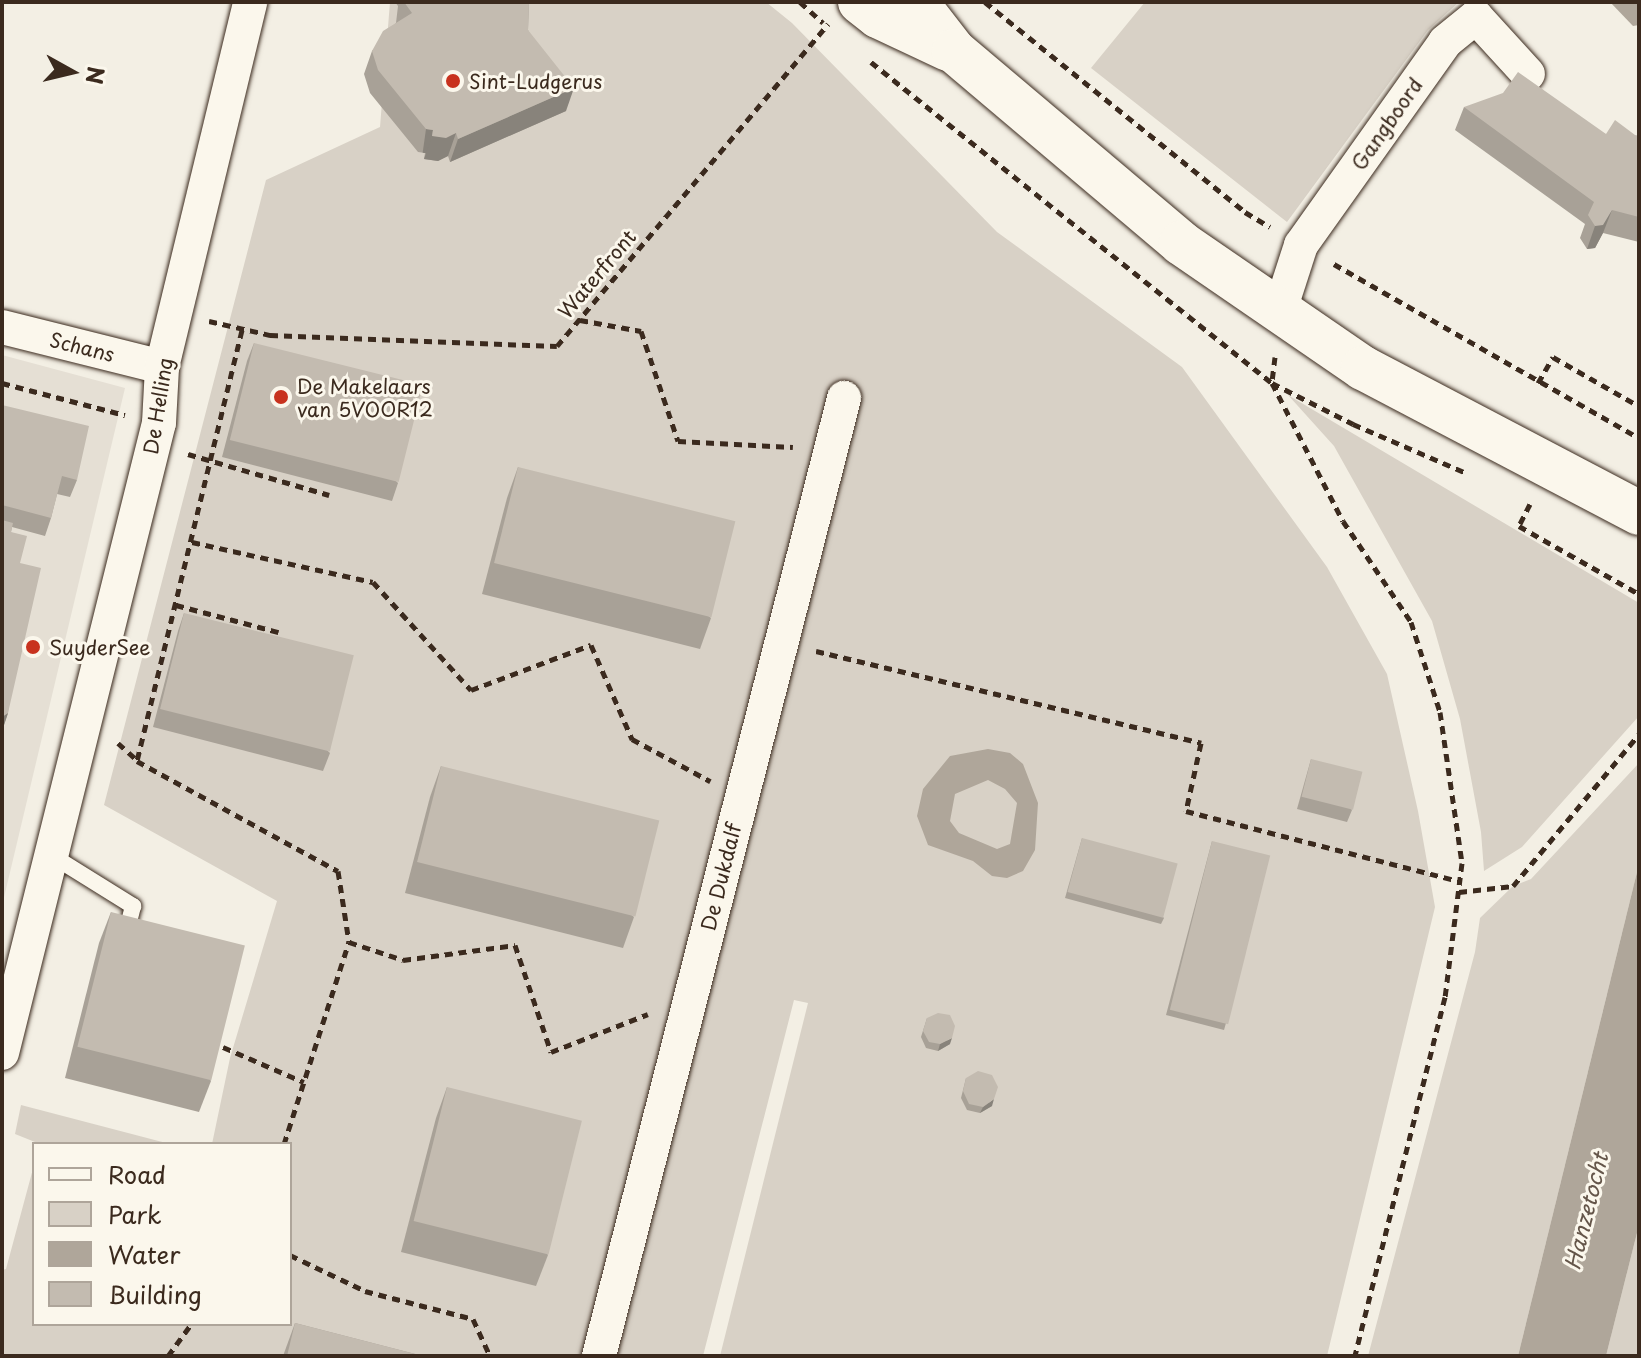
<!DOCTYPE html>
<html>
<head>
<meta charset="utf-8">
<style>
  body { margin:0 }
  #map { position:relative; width:1641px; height:1358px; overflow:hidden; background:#f3efe4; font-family:"Playpen Sans",sans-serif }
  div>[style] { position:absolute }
  .built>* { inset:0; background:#e5dfd4 }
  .green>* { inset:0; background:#d8d1c6 }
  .water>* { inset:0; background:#afa69a }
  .path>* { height:5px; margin-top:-2.5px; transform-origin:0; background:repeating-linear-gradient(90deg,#3b2a1e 0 8px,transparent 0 14px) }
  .roads { filter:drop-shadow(0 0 2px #3b2a1e) drop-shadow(0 0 2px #3b2a1e) }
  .lane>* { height:16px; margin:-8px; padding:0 8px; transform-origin:8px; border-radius:8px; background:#fbf7ec }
  .street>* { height:34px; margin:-17px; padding:0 17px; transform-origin:17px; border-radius:17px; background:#fbf7ec }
  .secondary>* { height:44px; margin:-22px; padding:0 22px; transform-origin:22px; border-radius:22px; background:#fbf7ec }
  .wall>* { inset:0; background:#a8a197 }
  .shaded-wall>* { inset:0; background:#88837b; transform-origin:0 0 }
  .building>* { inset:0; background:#c3bbb0; transform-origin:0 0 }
  .dots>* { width:22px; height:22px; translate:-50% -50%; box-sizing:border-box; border:4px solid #fbf7ec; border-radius:50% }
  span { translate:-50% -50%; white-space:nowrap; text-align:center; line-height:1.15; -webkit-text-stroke:6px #fbf7ec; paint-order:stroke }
  .poi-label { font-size:20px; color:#3b2a1e }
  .left { translate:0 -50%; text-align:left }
  .street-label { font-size:20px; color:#3b2a1e }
  .water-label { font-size:22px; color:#645549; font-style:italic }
  .frame { position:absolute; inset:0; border:4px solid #3b2a1e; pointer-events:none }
  .legend { position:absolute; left:32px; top:1142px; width:260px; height:184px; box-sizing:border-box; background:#fbf7ec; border:2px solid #aea59a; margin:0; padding:10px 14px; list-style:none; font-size:24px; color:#3b2a1e }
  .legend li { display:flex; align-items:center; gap:16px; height:40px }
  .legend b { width:40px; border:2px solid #aea59a }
  .north { position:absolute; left:32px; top:32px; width:80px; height:80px; -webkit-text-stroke:6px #fbf7ec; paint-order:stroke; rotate:98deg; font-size:22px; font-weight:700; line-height:32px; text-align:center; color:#3b2a1e }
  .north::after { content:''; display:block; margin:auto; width:28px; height:36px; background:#3b2a1e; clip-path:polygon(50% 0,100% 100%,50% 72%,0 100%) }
</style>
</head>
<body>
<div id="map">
  <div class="built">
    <i style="clip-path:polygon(2px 355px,125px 388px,2px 906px)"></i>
  </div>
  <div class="green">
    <i style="clip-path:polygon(390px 2px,766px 2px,792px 23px,997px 232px,1182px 367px,1327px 567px,1387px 674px,1418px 811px,1435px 907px,1327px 1356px,720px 1356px,808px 1003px,794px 1000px,703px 1356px,2px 1356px,2px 1270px,6px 1269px,34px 1165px,34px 1324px,290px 1324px,290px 1144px,212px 1144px,230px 1058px,277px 901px,104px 805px,266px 180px,380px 127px)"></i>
    <i style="clip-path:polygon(1145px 2px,1459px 2px,1428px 30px,1287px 222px,1091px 68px)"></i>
    <i style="clip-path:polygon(1288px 395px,1639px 603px,1639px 716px,1522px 847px,1484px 871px,1481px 832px,1460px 719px,1432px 621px,1334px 446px)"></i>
    <i style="clip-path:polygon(1639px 763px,1639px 864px,1518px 1356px,1368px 1356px,1475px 952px,1480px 918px,1513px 886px,1531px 879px)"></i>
    <i style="clip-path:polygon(21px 1105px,170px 1144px,40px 1144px,15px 1134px)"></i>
    <i style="clip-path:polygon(1639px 1225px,1639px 1356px,1606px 1356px)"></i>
  </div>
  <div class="water">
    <i style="clip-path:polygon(1610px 2px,1639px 2px,1639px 25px,1633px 26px)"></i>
    <i style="clip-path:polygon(evenodd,988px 749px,1010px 753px,1023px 764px,1038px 803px,1035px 850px,1023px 871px,1007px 878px,992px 876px,973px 861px,928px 845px,917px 816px,923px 789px,950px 756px,988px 749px,988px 780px,1005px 789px,1017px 803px,1010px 844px,997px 849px,959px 833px,950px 821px,955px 794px,988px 780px)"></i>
    <i style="clip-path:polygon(1639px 864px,1639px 1225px,1606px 1356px,1518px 1356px)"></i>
  </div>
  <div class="path">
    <i style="left:800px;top:2px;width:31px;rotate:42deg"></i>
    <i style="left:985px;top:2px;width:334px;rotate:38.9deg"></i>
    <i style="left:1245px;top:212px;width:29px;rotate:31deg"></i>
    <i style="left:871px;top:62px;width:514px;rotate:38.68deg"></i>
    <i style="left:1272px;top:383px;width:91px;rotate:26.8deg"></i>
    <i style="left:1353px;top:424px;width:121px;rotate:23.4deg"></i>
    <i style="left:1334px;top:264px;width:351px;rotate:29.7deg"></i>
    <i style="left:580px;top:320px;width:62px;rotate:10.2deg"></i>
    <i style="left:641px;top:331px;width:116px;rotate:71.4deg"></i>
    <i style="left:678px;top:441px;width:115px;rotate:3deg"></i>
    <i style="left:209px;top:321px;width:63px;rotate:12.9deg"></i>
    <i style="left:270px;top:335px;width:287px;rotate:2.2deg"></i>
    <i style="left:557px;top:346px;width:421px;rotate:-49.9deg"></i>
    <i style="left:242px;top:330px;width:444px;rotate:103.7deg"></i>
    <i style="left:137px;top:761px;width:229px;rotate:28.7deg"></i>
    <i style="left:338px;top:871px;width:72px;rotate:81.2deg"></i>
    <i style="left:349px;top:942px;width:57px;rotate:18.4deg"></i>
    <i style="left:403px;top:960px;width:113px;rotate:-7.6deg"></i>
    <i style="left:515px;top:945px;width:113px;rotate:71.4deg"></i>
    <i style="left:551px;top:1052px;width:104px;rotate:-21.4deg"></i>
    <i style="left:1275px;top:357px;width:26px;rotate:97deg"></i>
    <i style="left:1272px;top:383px;width:155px;rotate:62.8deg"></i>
    <i style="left:1343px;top:521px;width:122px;rotate:56deg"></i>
    <i style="left:1411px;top:622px;width:95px;rotate:72.1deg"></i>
    <i style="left:1440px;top:712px;width:153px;rotate:81.7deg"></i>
    <i style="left:1462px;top:863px;width:135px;rotate:97.2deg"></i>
    <i style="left:1445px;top:997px;width:370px;rotate:104.1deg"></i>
    <i style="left:2px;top:383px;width:127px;rotate:14.6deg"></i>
    <i style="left:1538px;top:383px;width:30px;rotate:-60deg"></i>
    <i style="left:1553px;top:357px;width:99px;rotate:29.7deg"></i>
    <i style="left:188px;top:454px;width:147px;rotate:16.2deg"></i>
    <i style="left:1530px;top:504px;width:25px;rotate:117deg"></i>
    <i style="left:1519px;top:526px;width:138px;rotate:29.5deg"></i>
    <i style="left:192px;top:542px;width:185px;rotate:12.5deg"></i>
    <i style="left:373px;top:582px;width:146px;rotate:47.8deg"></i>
    <i style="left:471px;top:690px;width:128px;rotate:-20.6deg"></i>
    <i style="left:591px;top:645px;width:103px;rotate:66.4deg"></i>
    <i style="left:632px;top:739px;width:89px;rotate:28.3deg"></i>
    <i style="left:176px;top:605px;width:106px;rotate:14.8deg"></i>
    <i style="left:816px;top:651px;width:396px;rotate:13.4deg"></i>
    <i style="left:1201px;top:743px;width:70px;rotate:102.4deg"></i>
    <i style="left:1186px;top:811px;width:282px;rotate:14.4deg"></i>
    <i style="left:118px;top:743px;width:25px;rotate:42deg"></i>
    <i style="left:1459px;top:892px;width:54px;rotate:-6.3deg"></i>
    <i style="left:1513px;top:886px;width:197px;rotate:-50.3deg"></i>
    <i style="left:223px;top:1047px;width:88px;rotate:23.4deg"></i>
    <i style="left:284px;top:1144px;width:212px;rotate:-72.2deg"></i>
    <i style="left:290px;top:1255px;width:83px;rotate:25.6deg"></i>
    <i style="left:365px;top:1291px;width:112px;rotate:14.5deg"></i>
    <i style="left:473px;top:1319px;width:41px;rotate:65.3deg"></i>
    <i style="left:168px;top:1356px;width:39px;rotate:-54deg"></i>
  </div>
  <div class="roads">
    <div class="lane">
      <i style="left:51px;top:855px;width:97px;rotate:31.9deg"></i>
      <i style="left:133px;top:906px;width:30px;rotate:104deg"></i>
    </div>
    <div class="street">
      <i style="left:1280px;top:310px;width:68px;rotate:-72.1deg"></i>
      <i style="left:1301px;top:245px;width:249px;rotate:-54.6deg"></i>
      <i style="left:1445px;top:42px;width:40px;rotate:-39deg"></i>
      <i style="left:1476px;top:17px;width:77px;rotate:47.6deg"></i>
      <i style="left:2px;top:327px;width:165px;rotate:14deg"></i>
      <i style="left:2px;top:1053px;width:649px;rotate:-76.01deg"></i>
      <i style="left:159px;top:423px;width:56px;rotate:-86.9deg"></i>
      <i style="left:162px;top:367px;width:375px;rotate:-76.4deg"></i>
      <i style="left:599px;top:1356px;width:989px;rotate:-75.65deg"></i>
    </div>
    <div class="secondary">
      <i style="left:860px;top:2px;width:23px;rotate:38deg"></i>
      <i style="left:878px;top:16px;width:77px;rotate:25.2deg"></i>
      <i style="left:916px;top:2px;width:62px;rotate:52.2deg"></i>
      <i style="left:954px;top:51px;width:297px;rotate:40.2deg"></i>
      <i style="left:1181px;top:243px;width:221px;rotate:34.5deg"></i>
      <i style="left:1363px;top:368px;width:312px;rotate:27.7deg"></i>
    </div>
  </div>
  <div class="wall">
    <i style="clip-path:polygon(395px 2px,529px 2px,528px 30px,566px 111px,450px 162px,448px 156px,438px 161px,424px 159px,425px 153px,418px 152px,370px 93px,364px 74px,372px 51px,396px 23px,398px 6px)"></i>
    <i style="clip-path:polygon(1464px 107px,1606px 134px,1639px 136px,1639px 242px,1603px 233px,1595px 248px,1587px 249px,1580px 238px,1585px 224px,1455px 130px)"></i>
    <i style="clip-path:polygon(254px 343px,398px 483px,392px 501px,222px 457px,247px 361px)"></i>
    <i style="clip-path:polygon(2px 405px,77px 480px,70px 497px,57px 494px,51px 518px,45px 536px,12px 527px,11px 532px,20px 563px,8px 713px,2px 731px)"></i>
    <i style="clip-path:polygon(518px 467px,711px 618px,700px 649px,482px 594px,507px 498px)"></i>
    <i style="clip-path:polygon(184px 613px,330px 753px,323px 771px,153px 727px,178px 631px)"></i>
    <i style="clip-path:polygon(1311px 759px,1352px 810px,1347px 822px,1297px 809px)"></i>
    <i style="clip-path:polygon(441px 766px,634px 917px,623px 948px,405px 893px,430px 797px)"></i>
    <i style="clip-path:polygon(1082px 838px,1164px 918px,1161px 924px,1065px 898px)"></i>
    <i style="clip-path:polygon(1212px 841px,1226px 1023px,1224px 1030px,1166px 1015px)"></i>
    <i style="clip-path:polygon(111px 912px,211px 1081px,199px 1112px,65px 1078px,99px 943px)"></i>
    <i style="clip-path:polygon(927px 1018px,950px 1044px,938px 1051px,926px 1048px,921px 1037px)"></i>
    <i style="clip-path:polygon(966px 1078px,992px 1106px,980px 1113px,967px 1110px,961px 1098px)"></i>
    <i style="clip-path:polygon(447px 1087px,548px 1255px,536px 1286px,401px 1252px,436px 1118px)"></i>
    <i style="clip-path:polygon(295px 1323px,423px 1356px,283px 1356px)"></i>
  </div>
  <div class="shaded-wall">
    <i style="clip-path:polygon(574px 88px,566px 111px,450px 162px,458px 139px)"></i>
    <i style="left:426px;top:129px;width:7px;height:24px;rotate:8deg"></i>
    <i style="clip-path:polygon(456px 133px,448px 156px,438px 161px,424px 159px,432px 136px)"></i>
    <i style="clip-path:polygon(1612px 210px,1603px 233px,1595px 248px,1587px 249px,1595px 226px)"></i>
    <i style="clip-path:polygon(8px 713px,2px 731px,2px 717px)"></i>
    <i style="clip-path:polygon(952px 1038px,950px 1044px,938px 1051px,940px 1044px)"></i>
    <i style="clip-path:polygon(994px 1099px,992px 1106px,980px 1113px,983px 1107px)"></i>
  </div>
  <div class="building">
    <i style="clip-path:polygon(404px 2px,529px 2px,528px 30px,574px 88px,458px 139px,456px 133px,446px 138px,432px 136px,433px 130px,426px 129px,378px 70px,372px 51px,383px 31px,412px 13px)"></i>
    <i style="clip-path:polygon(1518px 72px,1606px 134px,1615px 120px,1635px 135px,1639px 136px,1639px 217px,1612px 210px,1603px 225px,1595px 226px,1588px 215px,1594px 202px,1464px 107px,1503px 93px)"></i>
    <i style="left:254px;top:343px;width:174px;height:100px;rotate:14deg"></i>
    <i style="clip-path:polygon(2px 405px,89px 426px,77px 480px,62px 476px,51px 518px,2px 505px)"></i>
    <i style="left:518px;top:467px;width:224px;height:99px;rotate:14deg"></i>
    <i style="clip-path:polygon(2px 520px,13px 523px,11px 532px,27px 536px,20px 563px,41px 568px,8px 713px,2px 717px)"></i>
    <i style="left:184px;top:613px;width:175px;height:99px;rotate:14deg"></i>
    <i style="left:1311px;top:759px;width:53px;height:39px;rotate:14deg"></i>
    <i style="left:441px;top:766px;width:225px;height:99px;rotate:14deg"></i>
    <i style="left:1082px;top:838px;width:99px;height:56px;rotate:15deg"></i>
    <i style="left:1212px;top:841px;width:60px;height:174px;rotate:14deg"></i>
    <i style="left:111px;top:912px;width:138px;height:139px;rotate:14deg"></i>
    <i style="clip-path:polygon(938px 1013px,950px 1015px,955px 1026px,952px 1038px,940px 1044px,929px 1042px,923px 1031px,927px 1018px)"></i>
    <i style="clip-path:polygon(978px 1071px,992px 1075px,998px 1087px,994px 1099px,983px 1107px,969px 1104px,963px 1091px,966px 1078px)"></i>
    <i style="left:447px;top:1087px;width:139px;height:138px;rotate:14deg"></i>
    <i style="clip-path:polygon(295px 1323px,423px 1356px,287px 1356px)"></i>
  </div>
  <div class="dots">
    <i style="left:453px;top:81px;background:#c8321e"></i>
    <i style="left:281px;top:397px;background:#c8321e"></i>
    <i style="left:33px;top:647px;background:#c8321e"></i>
  </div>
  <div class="poi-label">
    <span class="left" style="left:469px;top:81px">Sint-Ludgerus</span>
    <span class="left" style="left:297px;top:398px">De Makelaars<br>van 5VOOR12</span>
    <span class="left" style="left:49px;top:647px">SuyderSee</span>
  </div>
  <div class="street-label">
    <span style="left:1387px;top:124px;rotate:-55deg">Gangboord</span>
    <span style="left:597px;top:274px;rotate:-50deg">Waterfront</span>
    <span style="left:82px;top:347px;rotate:14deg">Schans</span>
    <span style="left:158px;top:406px;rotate:-81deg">De Helling</span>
    <span style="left:721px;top:877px;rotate:-76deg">De Dukdalf</span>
  </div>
  <div class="water-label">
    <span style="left:1585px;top:1211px;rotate:-76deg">Hanzetocht</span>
  </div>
  <div class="frame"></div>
  <ul class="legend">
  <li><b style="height:10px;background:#fbf7ec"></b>Road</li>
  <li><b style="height:22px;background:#d8d1c6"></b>Park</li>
  <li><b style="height:22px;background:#afa69a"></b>Water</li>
  <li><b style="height:22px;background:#c3bbb0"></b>Building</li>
  </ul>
  <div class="north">N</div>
</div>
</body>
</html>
